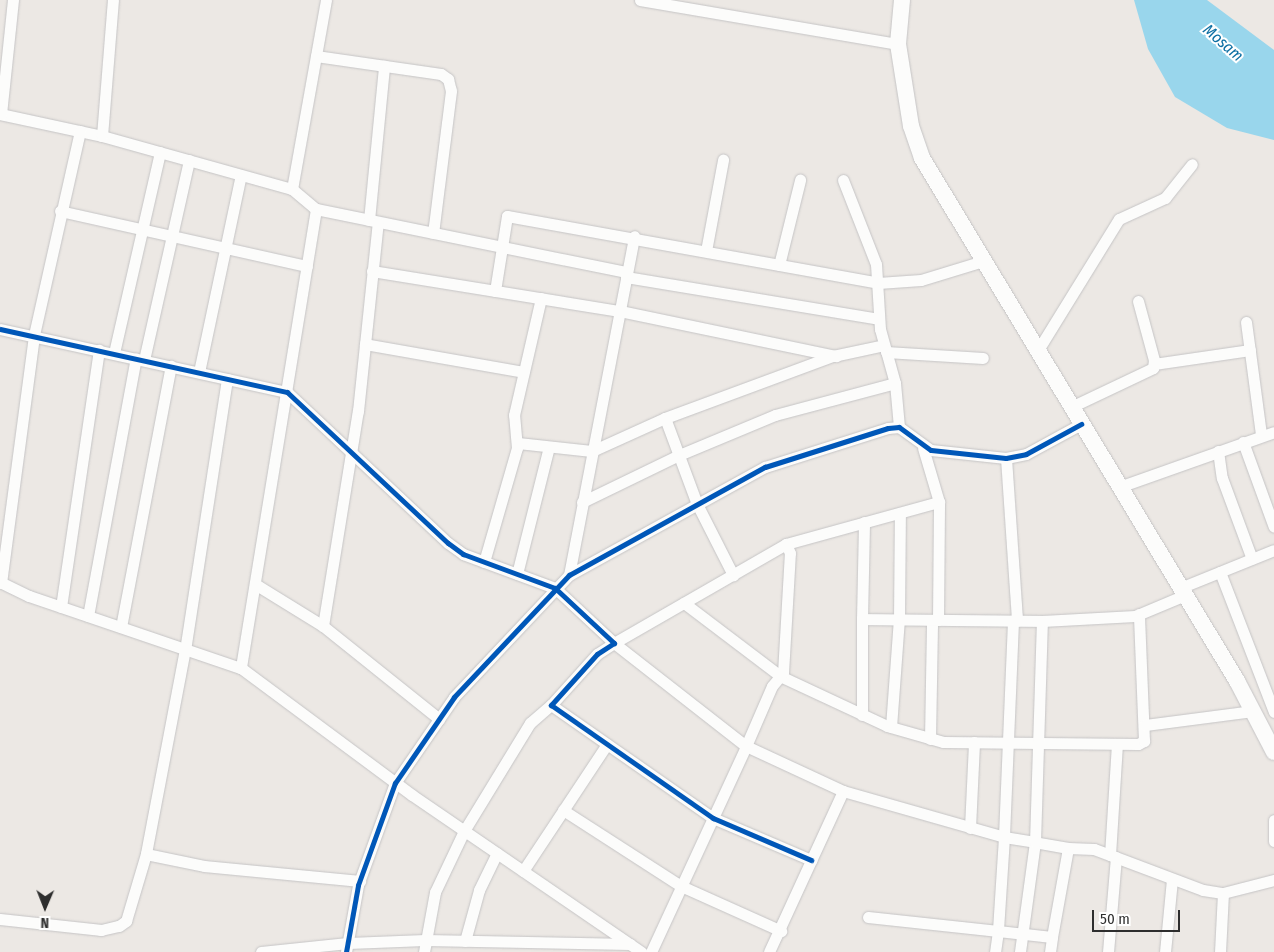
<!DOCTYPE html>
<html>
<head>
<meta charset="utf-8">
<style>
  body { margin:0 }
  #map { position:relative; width:1274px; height:952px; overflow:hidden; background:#ece8e4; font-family:"Fira Sans Condensed",sans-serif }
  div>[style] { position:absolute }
  .water>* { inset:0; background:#99d6ec }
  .roads { filter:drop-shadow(0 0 1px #c5c4c5) drop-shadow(0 0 1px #c5c4c5) }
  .street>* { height:11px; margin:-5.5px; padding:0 5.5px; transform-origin:5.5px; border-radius:5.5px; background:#fcfcfb }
  .secondary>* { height:16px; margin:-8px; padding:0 8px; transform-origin:8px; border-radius:8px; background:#fcfcfb }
  .cycleway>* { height:5px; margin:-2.5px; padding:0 2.5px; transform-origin:2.5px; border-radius:2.5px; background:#0057b8 }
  span { translate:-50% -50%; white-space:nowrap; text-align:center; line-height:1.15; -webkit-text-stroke:4px #fff; paint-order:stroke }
  .water-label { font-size:16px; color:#0d6fa3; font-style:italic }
  .north { position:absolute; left:20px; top:882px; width:50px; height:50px; -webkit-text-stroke:4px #fff; paint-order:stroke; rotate:181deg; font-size:14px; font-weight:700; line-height:20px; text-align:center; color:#2e2e2e }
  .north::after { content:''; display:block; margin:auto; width:18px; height:22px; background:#2e2e2e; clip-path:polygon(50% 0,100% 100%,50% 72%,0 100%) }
  .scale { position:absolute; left:1092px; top:910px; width:88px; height:22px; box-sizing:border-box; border:2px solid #2e2e2e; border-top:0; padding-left:6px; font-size:15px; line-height:18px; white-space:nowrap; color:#2e2e2e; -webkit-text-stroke:4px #fff; paint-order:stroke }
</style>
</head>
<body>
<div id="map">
  <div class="water">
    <i style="clip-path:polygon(1134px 0,1207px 0,1274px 50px,1274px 140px,1227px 128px,1175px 97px,1148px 49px)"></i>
  </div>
  <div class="roads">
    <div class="street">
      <i style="left:640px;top:0;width:262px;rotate:9.7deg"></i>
      <i style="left:316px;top:56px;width:126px;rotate:8.2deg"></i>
      <i style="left:441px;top:74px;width:9px;rotate:36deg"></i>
      <i style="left:448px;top:79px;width:12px;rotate:76deg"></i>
      <i style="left:451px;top:91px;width:143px;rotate:97.2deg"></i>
      <i style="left:0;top:114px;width:104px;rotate:12.2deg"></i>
      <i style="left:102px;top:136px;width:197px;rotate:15.6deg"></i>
      <i style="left:292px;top:189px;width:31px;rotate:40deg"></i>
      <i style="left:316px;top:209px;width:465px;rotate:99.3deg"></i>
      <i style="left:1px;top:114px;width:115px;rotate:-84deg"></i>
      <i style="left:102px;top:136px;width:136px;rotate:-85.4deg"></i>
      <i style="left:843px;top:180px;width:90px;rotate:68.6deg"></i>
      <i style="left:876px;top:264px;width:65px;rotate:86.5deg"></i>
      <i style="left:880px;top:329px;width:56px;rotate:74.5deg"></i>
      <i style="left:895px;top:383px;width:44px;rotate:84.8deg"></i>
      <i style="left:292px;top:189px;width:192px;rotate:-79.8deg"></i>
      <i style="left:316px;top:209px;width:317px;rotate:11.5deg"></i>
      <i style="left:60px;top:211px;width:253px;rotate:12.6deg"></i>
      <i style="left:369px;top:220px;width:155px;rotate:-84.4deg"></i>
      <i style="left:706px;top:251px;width:93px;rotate:-79.4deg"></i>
      <i style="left:779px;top:265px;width:88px;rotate:-76.1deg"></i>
      <i style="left:372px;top:271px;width:251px;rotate:9.2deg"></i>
      <i style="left:620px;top:311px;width:221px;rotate:11.8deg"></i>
      <i style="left:626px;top:277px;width:256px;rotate:9.4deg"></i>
      <i style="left:495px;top:291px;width:76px;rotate:-80.9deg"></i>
      <i style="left:507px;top:216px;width:377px;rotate:10.2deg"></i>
      <i style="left:878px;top:283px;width:43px;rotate:-4deg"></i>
      <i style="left:921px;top:280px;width:65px;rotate:-17deg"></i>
      <i style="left:1246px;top:322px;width:114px;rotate:82.4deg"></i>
      <i style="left:0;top:329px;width:294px;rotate:12.4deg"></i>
      <i style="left:287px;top:392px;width:221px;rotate:43.2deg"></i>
      <i style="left:448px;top:543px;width:19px;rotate:36deg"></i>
      <i style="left:463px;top:554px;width:98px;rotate:20.3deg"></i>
      <i style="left:555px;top:588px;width:81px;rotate:43deg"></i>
      <i style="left:614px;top:643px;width:20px;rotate:147deg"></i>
      <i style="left:597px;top:654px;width:69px;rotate:132deg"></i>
      <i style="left:551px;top:705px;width:198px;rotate:34.9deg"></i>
      <i style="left:713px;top:818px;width:107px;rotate:23.2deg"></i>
      <i style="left:365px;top:344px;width:161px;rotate:10deg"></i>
      <i style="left:1038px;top:350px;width:154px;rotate:-58.3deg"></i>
      <i style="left:1119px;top:219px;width:51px;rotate:-24.5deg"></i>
      <i style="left:1165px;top:198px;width:43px;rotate:-51.5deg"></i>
      <i style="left:886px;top:352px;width:97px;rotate:3.5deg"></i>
      <i style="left:114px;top:353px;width:206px;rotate:-77.1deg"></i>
      <i style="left:144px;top:360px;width:205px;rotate:-77.3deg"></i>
      <i style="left:1154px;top:364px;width:97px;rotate:-8.3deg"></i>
      <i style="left:199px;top:372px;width:201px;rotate:-78deg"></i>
      <i style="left:227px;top:379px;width:273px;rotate:98.8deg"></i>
      <i style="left:185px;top:649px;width:209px;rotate:100.8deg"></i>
      <i style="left:146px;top:854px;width:59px;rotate:11.7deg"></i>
      <i style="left:204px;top:866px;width:157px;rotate:5.5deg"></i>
      <i style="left:1071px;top:407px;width:91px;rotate:-25.4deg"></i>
      <i style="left:1153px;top:368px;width:8px;rotate:-83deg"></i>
      <i style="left:1154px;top:360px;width:61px;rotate:-105.2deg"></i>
      <i style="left:665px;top:418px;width:92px;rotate:69.6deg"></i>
      <i style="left:697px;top:504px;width:80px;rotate:63.1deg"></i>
      <i style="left:1243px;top:442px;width:90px;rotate:70deg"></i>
      <i style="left:518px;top:443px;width:74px;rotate:6.2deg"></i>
      <i style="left:592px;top:451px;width:80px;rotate:-24.3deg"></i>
      <i style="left:665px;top:418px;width:179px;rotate:-20.3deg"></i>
      <i style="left:833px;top:356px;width:52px;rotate:-12.2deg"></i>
      <i style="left:1218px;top:451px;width:27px;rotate:82deg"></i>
      <i style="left:1222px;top:478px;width:86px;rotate:69.7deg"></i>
      <i style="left:1006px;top:458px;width:163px;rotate:86.1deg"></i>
      <i style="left:1119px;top:487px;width:164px;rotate:-19.5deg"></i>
      <i style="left:582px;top:502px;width:108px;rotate:-25.9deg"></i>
      <i style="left:679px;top:455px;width:104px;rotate:-22.6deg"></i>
      <i style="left:775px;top:415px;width:124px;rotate:-14.9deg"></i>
      <i style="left:786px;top:544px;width:159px;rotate:-15.4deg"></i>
      <i style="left:939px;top:502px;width:56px;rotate:-106.5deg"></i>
      <i style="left:484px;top:562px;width:119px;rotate:-73.9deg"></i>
      <i style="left:517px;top:448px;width:33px;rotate:-95deg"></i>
      <i style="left:514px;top:415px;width:120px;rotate:-77deg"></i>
      <i style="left:1220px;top:572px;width:150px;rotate:68.9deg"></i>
      <i style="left:517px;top:574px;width:131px;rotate:-75.9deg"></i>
      <i style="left:569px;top:575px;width:345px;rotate:-79.1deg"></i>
      <i style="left:0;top:582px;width:32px;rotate:26deg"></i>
      <i style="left:29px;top:596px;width:224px;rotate:18.8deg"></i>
      <i style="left:241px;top:668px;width:213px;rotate:36.6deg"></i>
      <i style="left:412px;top:795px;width:278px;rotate:34.4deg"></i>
      <i style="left:1px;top:583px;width:250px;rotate:-82.4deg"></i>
      <i style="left:34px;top:335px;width:209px;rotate:-77.3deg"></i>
      <i style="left:255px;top:584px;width:80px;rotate:31.7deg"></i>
      <i style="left:323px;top:626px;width:149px;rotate:38.7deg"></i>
      <i style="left:1180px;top:588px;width:101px;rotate:-22deg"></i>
      <i style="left:684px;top:603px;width:121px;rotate:37.2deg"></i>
      <i style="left:780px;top:676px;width:118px;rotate:25deg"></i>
      <i style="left:887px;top:726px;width:58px;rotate:15.9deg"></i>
      <i style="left:943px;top:742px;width:195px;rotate:0.6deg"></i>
      <i style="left:1138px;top:744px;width:7px;rotate:-27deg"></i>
      <i style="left:1144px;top:741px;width:127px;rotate:-92.3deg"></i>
      <i style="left:61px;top:607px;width:260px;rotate:-81.6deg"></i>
      <i style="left:88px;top:616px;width:262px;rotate:-79.5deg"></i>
      <i style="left:862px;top:619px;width:97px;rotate:-88.8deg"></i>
      <i style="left:938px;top:620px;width:118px;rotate:-89.5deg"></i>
      <i style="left:1013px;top:621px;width:216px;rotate:92.4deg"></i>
      <i style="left:1004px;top:837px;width:31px;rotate:9deg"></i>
      <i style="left:1035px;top:842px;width:111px;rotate:97.8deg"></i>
      <i style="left:1042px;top:621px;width:93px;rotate:-3.1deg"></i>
      <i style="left:1135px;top:616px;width:54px;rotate:-22.8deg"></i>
      <i style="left:323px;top:626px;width:218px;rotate:-80.8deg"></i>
      <i style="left:358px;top:411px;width:190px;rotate:-84deg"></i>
      <i style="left:121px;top:627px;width:266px;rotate:-79.2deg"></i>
      <i style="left:1145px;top:725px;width:109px;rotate:-7.4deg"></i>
      <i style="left:891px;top:727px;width:108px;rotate:-85.8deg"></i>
      <i style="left:899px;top:619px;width:106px;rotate:-89.5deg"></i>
      <i style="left:930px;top:739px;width:119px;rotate:-89deg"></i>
      <i style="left:843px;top:791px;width:167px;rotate:15.9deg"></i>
      <i style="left:1004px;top:837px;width:94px;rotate:93.7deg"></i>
      <i style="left:998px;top:931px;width:54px;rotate:6.3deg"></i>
      <i style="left:1052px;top:937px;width:90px;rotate:-79.8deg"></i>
      <i style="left:1068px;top:848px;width:34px;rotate:-170deg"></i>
      <i style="left:1035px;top:842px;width:221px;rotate:-88.2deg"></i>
      <i style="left:1042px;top:621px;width:180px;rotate:-179.4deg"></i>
      <i style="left:862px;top:619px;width:96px;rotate:90deg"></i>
      <i style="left:563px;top:810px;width:140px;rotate:32.8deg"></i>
      <i style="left:681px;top:886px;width:110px;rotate:24.2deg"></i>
      <i style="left:1274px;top:820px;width:21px;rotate:90deg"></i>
      <i style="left:970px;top:828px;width:86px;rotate:-87.3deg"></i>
      <i style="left:1068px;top:848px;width:26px;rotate:2deg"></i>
      <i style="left:1094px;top:849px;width:116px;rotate:20.6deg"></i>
      <i style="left:1203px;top:890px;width:20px;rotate:9deg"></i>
      <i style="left:1223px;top:893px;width:53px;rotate:-14.3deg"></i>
      <i style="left:1110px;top:855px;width:111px;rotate:-86.4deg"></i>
      <i style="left:523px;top:871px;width:152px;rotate:-56.5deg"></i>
      <i style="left:868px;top:917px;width:131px;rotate:6.1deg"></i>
      <i style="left:998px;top:931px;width:21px;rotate:98deg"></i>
      <i style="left:0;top:919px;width:102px;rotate:6.2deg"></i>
      <i style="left:101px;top:930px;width:18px;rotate:-13deg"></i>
      <i style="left:119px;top:926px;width:9px;rotate:-36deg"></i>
      <i style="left:126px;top:921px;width:70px;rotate:-73.4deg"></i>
      <i style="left:465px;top:941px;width:53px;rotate:-74.6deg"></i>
      <i style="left:479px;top:890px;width:41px;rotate:-64.1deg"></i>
      <i style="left:261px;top:952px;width:87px;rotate:-5.9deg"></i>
      <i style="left:348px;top:943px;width:77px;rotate:-2.2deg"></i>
      <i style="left:425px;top:940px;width:205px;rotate:1.1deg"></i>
      <i style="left:346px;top:952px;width:68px;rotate:-79.8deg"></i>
      <i style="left:358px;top:885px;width:109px;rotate:-70.1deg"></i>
      <i style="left:395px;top:783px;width:104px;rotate:-55.5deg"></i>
      <i style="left:454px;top:697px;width:168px;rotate:-46.7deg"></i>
      <i style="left:569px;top:575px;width:224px;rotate:-28.9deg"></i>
      <i style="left:765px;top:467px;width:129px;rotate:-17.6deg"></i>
      <i style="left:888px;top:428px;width:11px;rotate:-5deg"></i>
      <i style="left:899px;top:427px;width:39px;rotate:36deg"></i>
      <i style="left:931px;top:450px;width:75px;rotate:6.1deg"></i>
      <i style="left:1006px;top:458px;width:20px;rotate:-11deg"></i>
      <i style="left:1026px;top:454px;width:63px;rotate:-28.6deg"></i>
      <i style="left:424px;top:952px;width:61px;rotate:-79.6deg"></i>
      <i style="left:435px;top:892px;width:68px;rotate:-64.6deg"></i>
      <i style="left:464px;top:831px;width:127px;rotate:-58.6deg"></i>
      <i style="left:530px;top:723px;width:28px;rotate:-41deg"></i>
      <i style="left:651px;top:952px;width:227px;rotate:-65.2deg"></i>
      <i style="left:746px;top:746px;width:65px;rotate:-66.6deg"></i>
      <i style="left:772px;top:686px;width:17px;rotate:-50deg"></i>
      <i style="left:783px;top:673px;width:120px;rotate:-86.7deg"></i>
      <i style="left:790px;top:553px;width:10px;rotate:-114deg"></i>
      <i style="left:786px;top:544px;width:198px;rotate:150.1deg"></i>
      <i style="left:614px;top:643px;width:167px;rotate:38deg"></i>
      <i style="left:746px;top:746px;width:107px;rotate:24.9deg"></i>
      <i style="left:843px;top:791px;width:177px;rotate:114.7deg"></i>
      <i style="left:1050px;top:952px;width:15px;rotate:-82deg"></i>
      <i style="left:1108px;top:952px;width:95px;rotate:-85.2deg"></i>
      <i style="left:1165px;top:952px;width:73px;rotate:-84.5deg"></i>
      <i style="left:1220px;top:952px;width:59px;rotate:-87.1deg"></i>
    </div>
    <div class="secondary">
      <i style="left:902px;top:0;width:44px;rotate:95.2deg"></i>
      <i style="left:898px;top:44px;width:83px;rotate:81deg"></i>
      <i style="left:911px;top:126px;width:34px;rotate:71deg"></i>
      <i style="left:922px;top:158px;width:611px;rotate:58.94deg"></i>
      <i style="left:1237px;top:681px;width:80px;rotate:62.5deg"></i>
    </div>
  </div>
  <div class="cycleway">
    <i style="left:0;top:329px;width:294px;rotate:12.4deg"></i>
    <i style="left:287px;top:392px;width:221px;rotate:43.2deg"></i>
    <i style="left:448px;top:543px;width:19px;rotate:36deg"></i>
    <i style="left:463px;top:554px;width:98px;rotate:20.3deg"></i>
    <i style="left:555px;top:588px;width:81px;rotate:43deg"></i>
    <i style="left:614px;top:643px;width:20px;rotate:147deg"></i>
    <i style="left:597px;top:654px;width:69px;rotate:132deg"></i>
    <i style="left:551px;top:705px;width:198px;rotate:34.9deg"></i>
    <i style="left:713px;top:818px;width:107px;rotate:23.2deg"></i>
    <i style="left:346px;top:952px;width:68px;rotate:-79.8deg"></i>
    <i style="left:358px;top:885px;width:109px;rotate:-70.1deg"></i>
    <i style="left:395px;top:783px;width:104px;rotate:-55.5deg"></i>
    <i style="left:454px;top:697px;width:168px;rotate:-46.7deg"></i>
    <i style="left:569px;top:575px;width:224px;rotate:-28.9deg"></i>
    <i style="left:765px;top:467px;width:129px;rotate:-17.6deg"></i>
    <i style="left:888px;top:428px;width:11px;rotate:-5deg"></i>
    <i style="left:899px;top:427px;width:39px;rotate:36deg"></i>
    <i style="left:931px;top:450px;width:75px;rotate:6.1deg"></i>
    <i style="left:1006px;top:458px;width:20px;rotate:-11deg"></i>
    <i style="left:1026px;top:454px;width:63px;rotate:-28.6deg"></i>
  </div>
  <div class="water-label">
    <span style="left:1223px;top:43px;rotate:41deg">Mosam</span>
  </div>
  <div class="north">N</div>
  <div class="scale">50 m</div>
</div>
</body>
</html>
